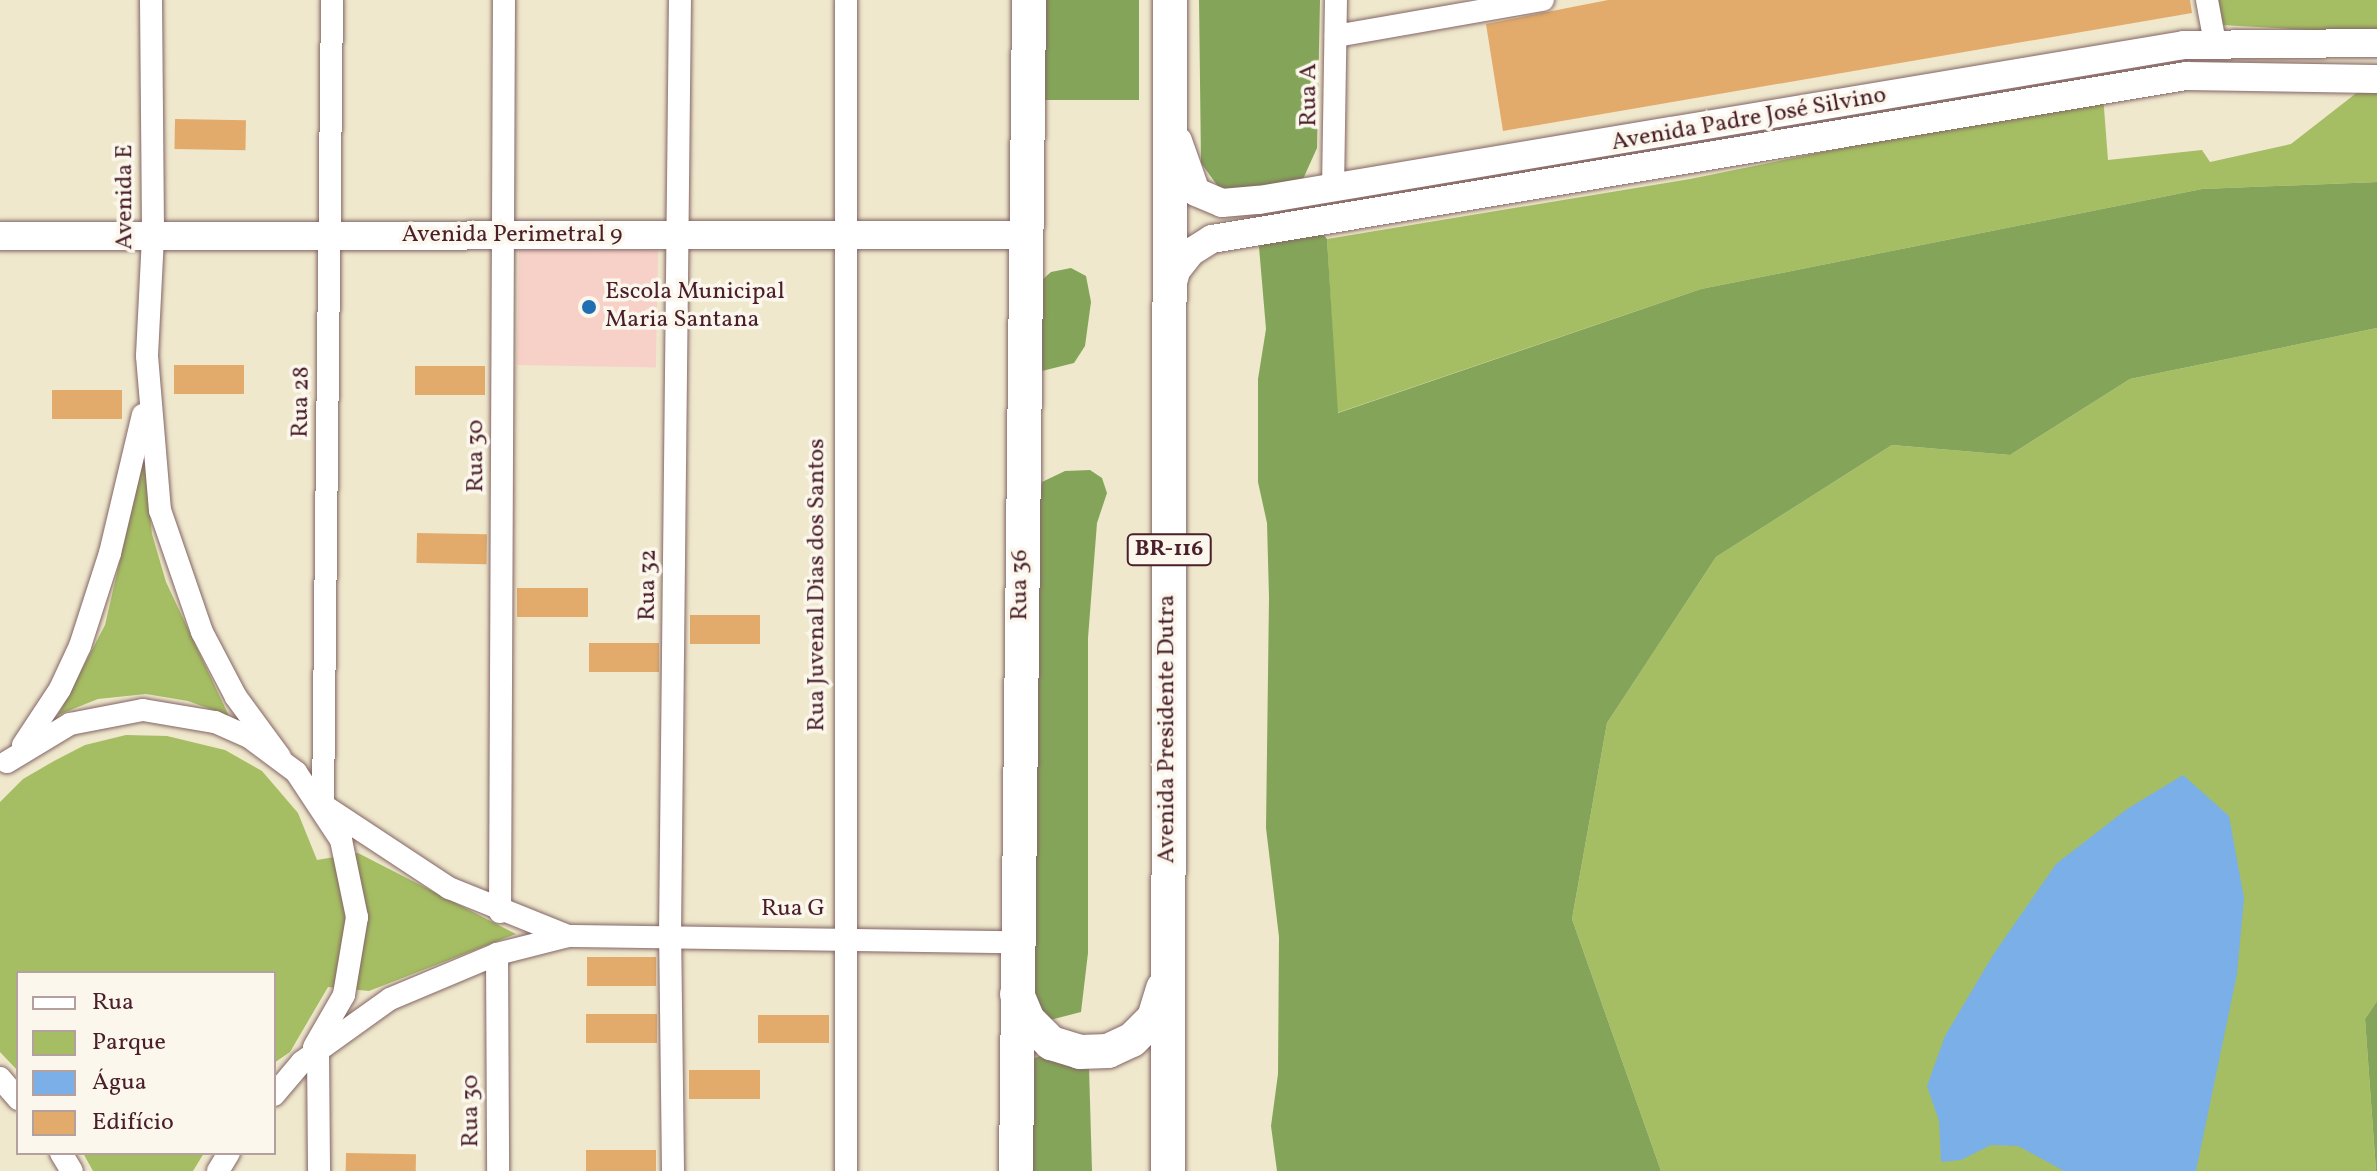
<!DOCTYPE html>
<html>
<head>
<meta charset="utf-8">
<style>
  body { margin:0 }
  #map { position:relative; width:2377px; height:1171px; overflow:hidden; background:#efe8cd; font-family:Vollkorn,serif }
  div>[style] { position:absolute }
  .built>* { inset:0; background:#f7d1c8; transform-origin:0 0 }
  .green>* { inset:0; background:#a5be63 }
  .forest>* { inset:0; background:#84a559; transform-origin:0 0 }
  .water>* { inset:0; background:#7aafe8 }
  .building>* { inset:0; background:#e2ab6b; transform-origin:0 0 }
  .roads { filter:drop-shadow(0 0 2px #846564) drop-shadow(0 0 2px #846564) }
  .minor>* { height:22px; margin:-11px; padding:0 11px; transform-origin:11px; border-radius:11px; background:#fff }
  .major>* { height:28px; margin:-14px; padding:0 14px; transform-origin:14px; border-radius:14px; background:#fff }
  .highway>* { height:34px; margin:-17px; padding:0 17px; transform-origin:17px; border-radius:17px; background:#fff }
  .dots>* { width:22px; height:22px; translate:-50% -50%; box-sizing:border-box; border:4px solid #fbf7ec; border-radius:50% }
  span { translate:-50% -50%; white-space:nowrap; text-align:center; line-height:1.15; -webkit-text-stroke:7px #fbf7ec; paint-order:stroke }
  .shield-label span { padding:2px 6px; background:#fbf7ec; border:2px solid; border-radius:6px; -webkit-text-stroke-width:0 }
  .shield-label { font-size:22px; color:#4a1f2b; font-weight:700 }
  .street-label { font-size:24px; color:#4a1f2b }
  .poi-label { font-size:24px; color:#4a1f2b }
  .left { translate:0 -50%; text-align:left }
  .legend { position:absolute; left:16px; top:971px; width:260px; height:184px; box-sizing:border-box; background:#fbf7ec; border:2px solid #b4a19f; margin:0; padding:10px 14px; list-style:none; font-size:24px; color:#4a1f2b }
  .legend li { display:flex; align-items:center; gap:16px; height:40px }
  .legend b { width:40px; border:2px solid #b4a19f }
</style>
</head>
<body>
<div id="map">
  <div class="built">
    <i style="left:519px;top:248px;width:139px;height:117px;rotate:1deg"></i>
  </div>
  <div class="green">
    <i style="clip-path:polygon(2218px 0,2377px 0,2377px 34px,2222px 25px)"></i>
    <i style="clip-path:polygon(2368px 84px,2377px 84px,2377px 182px,2202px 189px,1701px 289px,1337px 413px,1327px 239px,1690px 179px,2103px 95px,2108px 160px,2202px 150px,2210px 162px,2291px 144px)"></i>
    <i style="clip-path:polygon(2377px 328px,2377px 1001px,2365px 1019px,2376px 1171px,1661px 1171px,1572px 919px,1607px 723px,1716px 557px,1892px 445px,2010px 455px,2130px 379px)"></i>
    <i style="clip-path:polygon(144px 456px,152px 534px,166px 582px,229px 716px,188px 701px,146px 694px,98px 699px,58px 715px,105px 625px)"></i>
    <i style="clip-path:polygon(126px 735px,167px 736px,225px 750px,262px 771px,298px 813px,317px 860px,358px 853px,516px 934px,369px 991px,328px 987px,290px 1052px,274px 1063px,274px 973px,18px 973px,18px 1071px,0 1052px,0 802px,23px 779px,54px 761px,85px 745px)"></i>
    <i style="clip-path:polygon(83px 1153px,204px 1153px,193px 1171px,93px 1171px)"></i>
  </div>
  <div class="forest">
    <i style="left:1037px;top:0;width:102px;height:100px"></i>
    <i style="clip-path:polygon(1199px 0,1320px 0,1317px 148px,1303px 179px,1225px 196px,1201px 163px)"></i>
    <i style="clip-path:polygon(2377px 182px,2377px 328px,2130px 379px,2010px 455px,1892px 445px,1716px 557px,1607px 723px,1572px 919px,1661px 1171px,1277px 1171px,1271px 1126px,1278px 1074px,1279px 937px,1266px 828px,1269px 597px,1267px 523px,1258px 482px,1258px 379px,1266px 329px,1259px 247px,1269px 236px,1316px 225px,1327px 239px,1338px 413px,1701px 289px,2202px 189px)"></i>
    <i style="clip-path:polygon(1071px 268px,1086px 276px,1091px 302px,1085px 346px,1074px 363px,1042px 371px,1028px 358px,1024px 296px,1051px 272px)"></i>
    <i style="clip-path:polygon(1090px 470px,1102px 478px,1107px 493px,1097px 523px,1088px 638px,1088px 953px,1081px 1012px,1050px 1020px,1031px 1007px,1024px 578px,1042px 482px,1065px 471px)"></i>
    <i style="clip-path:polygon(2377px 1001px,2377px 1171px,2376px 1171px,2365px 1019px)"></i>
    <i style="clip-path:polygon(1045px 1054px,1089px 1067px,1092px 1171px,1015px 1171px,1027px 1061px)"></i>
  </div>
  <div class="water">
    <i style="clip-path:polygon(2183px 775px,2229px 816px,2244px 898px,2237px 974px,2196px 1171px,2064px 1171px,2018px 1146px,1991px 1145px,1961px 1160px,1941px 1162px,1939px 1121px,1927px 1086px,1945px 1036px,1993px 955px,2056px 864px,2127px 809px)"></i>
  </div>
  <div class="building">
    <i style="clip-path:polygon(1608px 0,2190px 0,2192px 13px,1503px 131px,1486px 24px)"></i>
    <i style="left:175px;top:119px;width:71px;height:30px;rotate:1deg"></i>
    <i style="left:174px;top:365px;width:70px;height:29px"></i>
    <i style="left:415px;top:366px;width:70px;height:29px"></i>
    <i style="left:52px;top:390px;width:70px;height:29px"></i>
    <i style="left:417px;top:533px;width:70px;height:30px;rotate:1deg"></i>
    <i style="left:517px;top:588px;width:71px;height:29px"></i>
    <i style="left:690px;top:615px;width:70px;height:29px"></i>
    <i style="left:589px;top:643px;width:70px;height:29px"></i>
    <i style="left:587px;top:957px;width:69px;height:29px"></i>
    <i style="left:586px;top:1014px;width:71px;height:29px"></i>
    <i style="left:758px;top:1015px;width:71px;height:28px"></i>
    <i style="left:689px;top:1070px;width:71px;height:29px"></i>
    <i style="left:586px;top:1150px;width:70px;height:21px"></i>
    <i style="left:346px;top:1153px;width:70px;height:18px;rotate:1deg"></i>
  </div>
  <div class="roads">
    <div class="minor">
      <i style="left:151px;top:0;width:237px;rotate:89.5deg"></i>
      <i style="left:153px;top:237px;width:119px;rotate:92.9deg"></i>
      <i style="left:147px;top:356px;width:155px;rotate:85.2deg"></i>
      <i style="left:160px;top:510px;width:129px;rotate:71deg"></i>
      <i style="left:202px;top:632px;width:73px;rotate:62.4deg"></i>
      <i style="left:236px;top:697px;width:74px;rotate:53.7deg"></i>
      <i style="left:332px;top:0;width:805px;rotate:90.64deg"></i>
      <i style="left:323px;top:805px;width:151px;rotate:33.4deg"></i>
      <i style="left:449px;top:888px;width:128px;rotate:22deg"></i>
      <i style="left:2207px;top:0;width:44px;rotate:79.5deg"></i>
      <i style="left:1336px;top:36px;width:210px;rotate:-9.9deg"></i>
      <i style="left:1333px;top:189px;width:189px;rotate:-89.1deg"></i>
      <i style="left:23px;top:745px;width:67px;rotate:-56.5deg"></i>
      <i style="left:60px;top:689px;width:47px;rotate:-65.1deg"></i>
      <i style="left:80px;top:646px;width:98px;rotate:-72.1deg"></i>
      <i style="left:110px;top:553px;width:142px;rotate:-76.6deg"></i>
      <i style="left:7px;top:762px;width:74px;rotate:-31.1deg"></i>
      <i style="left:70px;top:724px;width:74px;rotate:-10.9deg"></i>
      <i style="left:143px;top:710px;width:73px;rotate:9.5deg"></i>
      <i style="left:215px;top:722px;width:37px;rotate:24deg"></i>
      <i style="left:249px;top:737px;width:59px;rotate:36.7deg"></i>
      <i style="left:296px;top:772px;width:82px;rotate:56.5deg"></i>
      <i style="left:341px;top:840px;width:79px;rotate:78.3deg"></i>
      <i style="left:357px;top:917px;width:79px;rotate:99.5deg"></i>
      <i style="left:344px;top:995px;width:60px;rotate:120deg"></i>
      <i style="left:500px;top:912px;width:912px;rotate:-89.75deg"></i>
      <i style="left:497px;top:954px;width:217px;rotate:89.7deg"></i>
      <i style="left:318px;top:1051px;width:120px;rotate:89.5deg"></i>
      <i style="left:0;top:1078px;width:28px;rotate:49deg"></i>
      <i style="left:274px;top:1095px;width:43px;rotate:-49.7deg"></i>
      <i style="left:302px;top:1062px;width:108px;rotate:-35.6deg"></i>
      <i style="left:390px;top:999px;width:116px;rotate:-22.8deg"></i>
      <i style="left:497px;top:954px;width:73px;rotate:-14.2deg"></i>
      <i style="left:568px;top:936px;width:450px;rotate:0.8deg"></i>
      <i style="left:61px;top:1153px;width:21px;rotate:59deg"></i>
      <i style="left:218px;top:1171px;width:21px;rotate:-59deg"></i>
      <i style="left:673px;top:1171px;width:235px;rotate:-90.7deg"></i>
      <i style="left:670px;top:936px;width:936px;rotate:-89.39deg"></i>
      <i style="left:846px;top:1171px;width:1171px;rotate:-90deg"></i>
    </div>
    <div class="major">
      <i style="left:1178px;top:141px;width:54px;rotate:70.6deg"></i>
      <i style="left:1196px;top:192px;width:28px;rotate:23deg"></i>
      <i style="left:1222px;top:203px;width:37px;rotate:-5deg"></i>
      <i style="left:1259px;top:200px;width:938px;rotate:-9.51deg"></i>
      <i style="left:2184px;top:45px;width:193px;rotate:-0.6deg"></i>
      <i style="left:0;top:236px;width:1024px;rotate:-0.06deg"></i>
      <i style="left:1171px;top:290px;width:20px;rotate:-75deg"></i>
      <i style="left:1176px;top:271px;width:24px;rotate:-52deg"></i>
      <i style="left:1191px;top:252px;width:25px;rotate:-32deg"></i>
      <i style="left:1212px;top:239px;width:988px;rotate:-9.5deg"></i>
      <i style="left:2186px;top:76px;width:191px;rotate:0.9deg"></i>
    </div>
    <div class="highway">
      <i style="left:1017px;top:994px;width:28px;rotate:67deg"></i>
      <i style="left:1028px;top:1020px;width:33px;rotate:45deg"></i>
      <i style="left:1051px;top:1043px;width:30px;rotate:17deg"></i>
      <i style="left:1080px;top:1052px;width:28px;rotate:-2deg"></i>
      <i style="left:1108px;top:1051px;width:26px;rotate:-25deg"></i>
      <i style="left:1132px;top:1040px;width:31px;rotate:-45deg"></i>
      <i style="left:1154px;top:1018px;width:31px;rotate:-73deg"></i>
      <i style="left:1016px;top:1171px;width:1171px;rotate:-89.36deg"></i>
      <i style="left:1168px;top:1171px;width:1171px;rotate:-89.9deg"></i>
    </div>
  </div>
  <div class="dots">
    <i style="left:589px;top:307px;background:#1f6fb2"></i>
  </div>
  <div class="shield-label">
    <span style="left:1169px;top:550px">BR-116</span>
  </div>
  <div class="street-label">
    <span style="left:1310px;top:95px;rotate:-90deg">Rua A</span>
    <span style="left:1749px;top:120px;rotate:-10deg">Avenida Padre José Silvino</span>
    <span style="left:126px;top:197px;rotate:-90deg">Avenida E</span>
    <span style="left:512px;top:236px">Avenida Perimetral 9</span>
    <span style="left:302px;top:402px;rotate:-89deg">Rua 28</span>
    <span style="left:477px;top:456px;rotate:-90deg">Rua 30</span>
    <span style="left:649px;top:585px;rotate:-89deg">Rua 32</span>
    <span style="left:818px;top:585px;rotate:-90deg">Rua Juvenal Dias dos Santos</span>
    <span style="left:1021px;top:585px;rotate:-90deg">Rua 36</span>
    <span style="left:1168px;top:729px;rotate:-90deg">Avenida Presidente Dutra</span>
    <span style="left:793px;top:910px">Rua G</span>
    <span style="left:472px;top:1111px;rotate:-90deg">Rua 30</span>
  </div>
  <div class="poi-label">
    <span class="left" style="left:605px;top:307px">Escola Municipal<br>Maria Santana</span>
  </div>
  <ul class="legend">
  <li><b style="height:10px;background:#fff"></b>Rua</li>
  <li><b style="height:22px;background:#a5be63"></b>Parque</li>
  <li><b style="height:22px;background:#7aafe8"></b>Água</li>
  <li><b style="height:22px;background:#e2ab6b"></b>Edifício</li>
  </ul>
</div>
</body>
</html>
